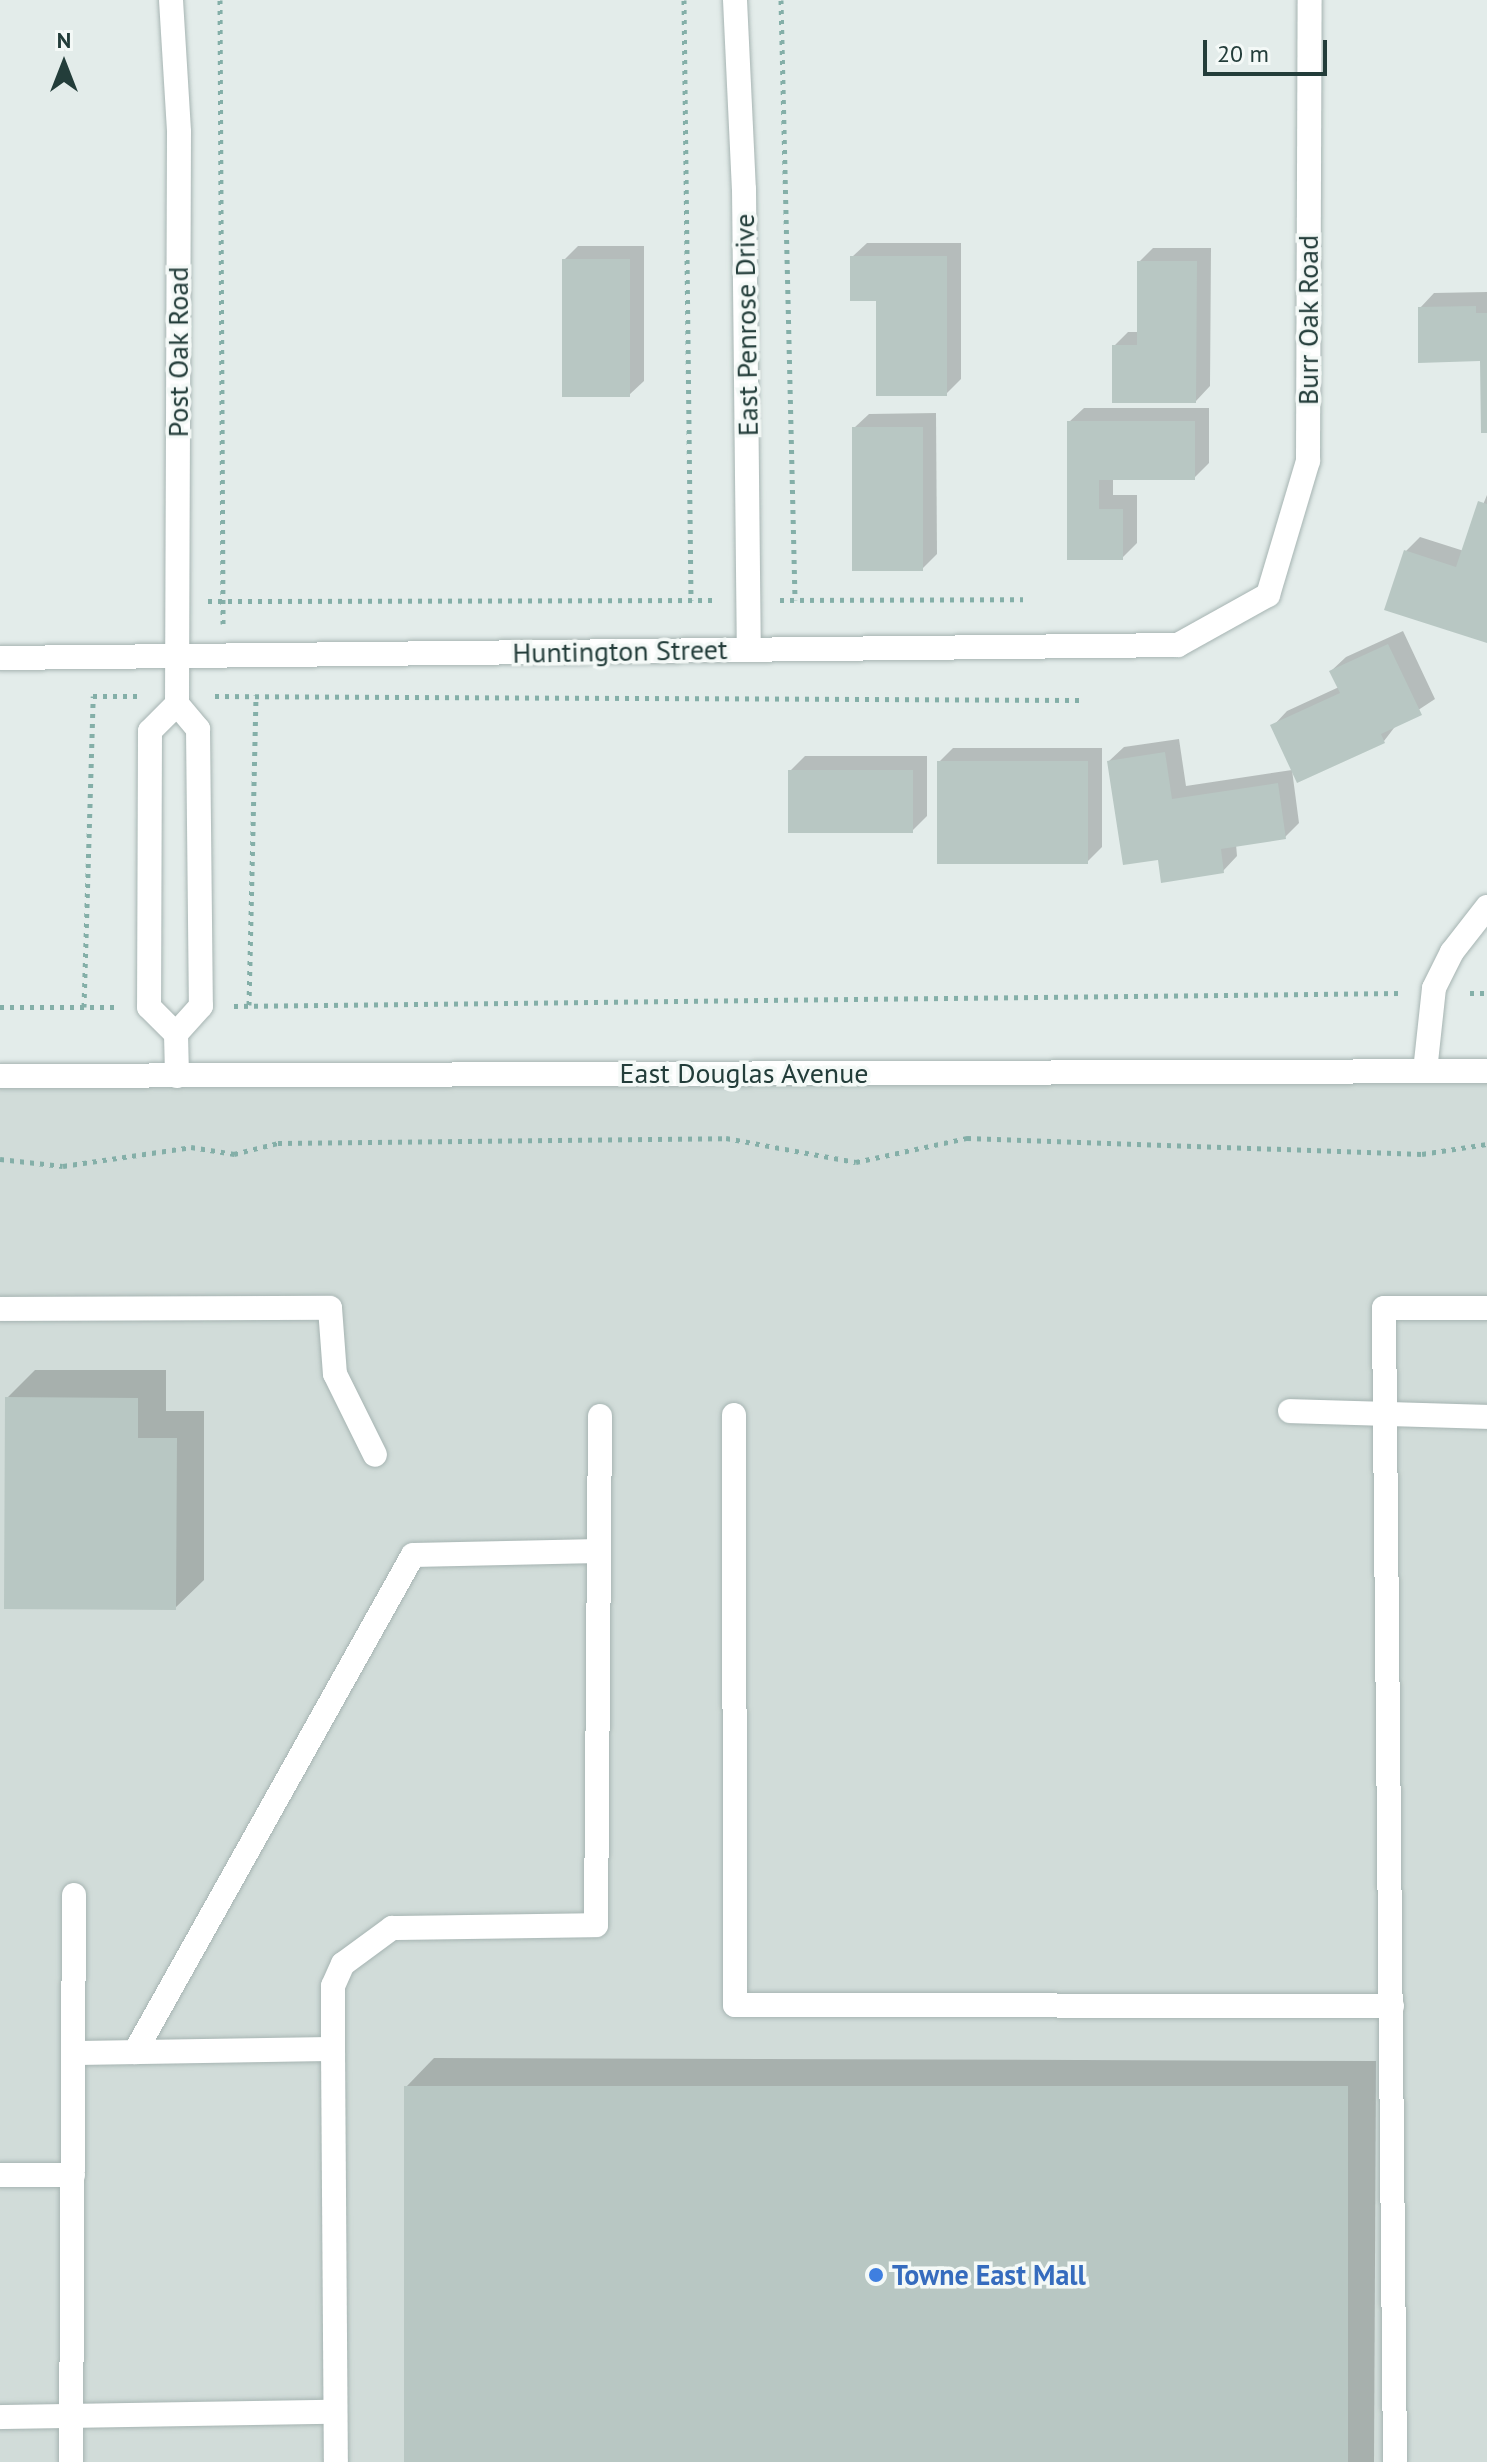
<!DOCTYPE html>
<html>
<head>
<meta charset="utf-8">
<style>
  body { margin:0 }
  #map { position:relative; width:1487px; height:2462px; overflow:hidden; background:#e3ecea; font-family:"PT Sans",sans-serif }
  div>[style] { position:absolute }
  .built>* { inset:0; background:#d1dcd9; transform-origin:0 0 }
  .shadow>* { inset:0; background:#0003 }
  .building>* { inset:0; background:#b8c7c3; transform-origin:0 0 }
  .path>* { height:5px; margin-top:-2.5px; transform-origin:0; background:repeating-linear-gradient(90deg,#84afa8 0 4px,transparent 0 10px) }
  .roads { filter:drop-shadow(0 0 2px #a6b4b2) drop-shadow(0 0 2px #a6b4b2) }
  .minor>* { height:24px; margin:-12px; padding:0 12px; transform-origin:12px; border-radius:12px; background:#fff }
  .dots>* { width:22px; height:22px; translate:-50% -50%; box-sizing:border-box; border:4px solid #f4f9f7; border-radius:50% }
  span { translate:-50% -50%; white-space:nowrap; text-align:center; line-height:1.15; -webkit-text-stroke:7px #f4f9f7; paint-order:stroke }
  .street-label { font-size:28px; color:#233d3a }
  .shop-label { font-size:28px; color:#366cbe; font-weight:700 }
  .left { translate:0 -50%; text-align:left }
  .north { position:absolute; left:24px; top:24px; width:80px; height:80px; -webkit-text-stroke:6px #f4f9f7; paint-order:stroke; rotate:0deg; font-size:22px; font-weight:700; line-height:32px; text-align:center; color:#233d3a }
  .north::after { content:''; display:block; margin:auto; width:28px; height:36px; background:#233d3a; clip-path:polygon(50% 0,100% 100%,50% 72%,0 100%) }
  .scale { position:absolute; left:1203px; top:40px; width:124px; height:36px; box-sizing:border-box; border:4px solid #233d3a; border-top:0; padding-left:10px; font-size:24px; line-height:28px; white-space:nowrap; color:#233d3a; -webkit-text-stroke:6px #f4f9f7; paint-order:stroke }
</style>
</head>
<body>
<div id="map">
  <div class="built">
    <i style="left:1487px;top:1069px;width:1393px;height:1487px;rotate:90deg"></i>
  </div>
  <div class="shadow">
    <i style="clip-path:polygon(867px 243px,961px 243px,961px 379px,946px 394px,852px 257px)"></i>
    <i style="clip-path:polygon(578px 246px,644px 246px,644px 381px,629px 395px,564px 260px)"></i>
    <i style="clip-path:polygon(1153px 248px,1211px 248px,1210px 386px,1196px 401px,1114px 346px,1128px 332px,1139px 332px,1139px 262px)"></i>
    <i style="clip-path:polygon(1487px 292px,1487px 431px,1482px 359px,1420px 308px,1434px 293px)"></i>
    <i style="clip-path:polygon(1084px 408px,1209px 408px,1209px 463px,1194px 478px,1113px 478px,1113px 495px,1137px 495px,1137px 543px,1122px 558px,1069px 558px,1069px 422px)"></i>
    <i style="clip-path:polygon(936px 413px,937px 554px,923px 568px,854px 428px,869px 414px)"></i>
    <i style="clip-path:polygon(1487px 495px,1487px 641px,1406px 551px,1420px 537px,1464px 551px)"></i>
    <i style="clip-path:polygon(1403px 631px,1435px 699px,1397px 724px,1384px 741px,1273px 726px,1287px 711px,1339px 687px,1331px 671px,1346px 657px)"></i>
    <i style="clip-path:polygon(1179px 739px,1186px 786px,1292px 770px,1299px 823px,1285px 837px,1236px 844px,1237px 856px,1223px 871px,1159px 858px,1109px 761px,1124px 747px)"></i>
    <i style="clip-path:polygon(953px 748px,1102px 748px,1102px 847px,1087px 862px,939px 762px)"></i>
    <i style="clip-path:polygon(805px 756px,927px 756px,927px 816px,912px 831px,790px 771px)"></i>
    <i style="clip-path:polygon(35px 1370px,166px 1370px,166px 1411px,204px 1411px,204px 1580px,175px 1608px,7px 1398px)"></i>
    <i style="clip-path:polygon(434px 2058px,1376px 2061px,1374px 2462px,405px 2462px,406px 2087px)"></i>
  </div>
  <div class="building">
    <i style="clip-path:polygon(850px 256px,947px 256px,947px 396px,876px 396px,876px 301px,850px 301px)"></i>
    <i style="left:562px;top:259px;width:68px;height:138px"></i>
    <i style="clip-path:polygon(1137px 261px,1197px 261px,1196px 403px,1112px 403px,1112px 345px,1137px 345px)"></i>
    <i style="clip-path:polygon(1476px 306px,1476px 313px,1487px 313px,1487px 433px,1481px 433px,1480px 361px,1418px 363px,1418px 307px)"></i>
    <i style="clip-path:polygon(1067px 421px,1195px 421px,1195px 480px,1099px 480px,1099px 509px,1123px 509px,1123px 560px,1067px 560px)"></i>
    <i style="left:852px;top:427px;width:71px;height:144px"></i>
    <i style="clip-path:polygon(1478px 501px,1487px 504px,1487px 643px,1384px 610px,1404px 550px,1456px 567px)"></i>
    <i style="clip-path:polygon(1388px 644px,1422px 715px,1381px 734px,1385px 743px,1297px 783px,1270px 725px,1340px 693px,1329px 671px)"></i>
    <i style="clip-path:polygon(1165px 752px,1172px 799px,1278px 783px,1286px 839px,1221px 849px,1224px 873px,1161px 883px,1158px 860px,1123px 865px,1107px 761px)"></i>
    <i style="left:937px;top:761px;width:151px;height:103px"></i>
    <i style="left:788px;top:770px;width:125px;height:63px"></i>
    <i style="clip-path:polygon(5px 1397px,138px 1398px,138px 1438px,177px 1438px,176px 1610px,4px 1609px)"></i>
    <i style="left:404px;top:2086px;width:944px;height:376px"></i>
  </div>
  <div class="path">
    <i style="left:220px;top:0;width:624px;rotate:89.72deg"></i>
    <i style="left:684px;top:0;width:600px;rotate:89.33deg"></i>
    <i style="left:781px;top:0;width:600px;rotate:88.66deg"></i>
    <i style="left:780px;top:600px;width:243px;rotate:-0.2deg"></i>
    <i style="left:208px;top:601px;width:510px;rotate:-0.11deg"></i>
    <i style="left:215px;top:696px;width:864px;rotate:0.27deg"></i>
    <i style="left:1470px;top:993px;width:17px"></i>
    <i style="left:249px;top:1005px;width:310px;rotate:-88.7deg"></i>
    <i style="left:234px;top:1006px;width:1166px;rotate:-0.64deg"></i>
    <i style="left:0;top:1007px;width:116px"></i>
    <i style="left:84px;top:1007px;width:311px;rotate:-88.3deg"></i>
    <i style="left:93px;top:696px;width:44px"></i>
    <i style="left:0;top:1159px;width:63px;rotate:6.3deg"></i>
    <i style="left:63px;top:1166px;width:129px;rotate:-8.4deg"></i>
    <i style="left:191px;top:1147px;width:44px;rotate:9.2deg"></i>
    <i style="left:234px;top:1154px;width:45px;rotate:-14deg"></i>
    <i style="left:278px;top:1143px;width:448px;rotate:-0.6deg"></i>
    <i style="left:726px;top:1138px;width:132px;rotate:10.5deg"></i>
    <i style="left:856px;top:1162px;width:114px;rotate:-12.2deg"></i>
    <i style="left:967px;top:1138px;width:455px;rotate:2deg"></i>
    <i style="left:1422px;top:1154px;width:66px;rotate:-8.7deg"></i>
  </div>
  <div class="roads">
    <div class="minor">
      <i style="left:171px;top:0;width:132px;rotate:86.5deg"></i>
      <i style="left:179px;top:132px;width:572px;rotate:90.2deg"></i>
      <i style="left:177px;top:704px;width:33px;rotate:50deg"></i>
      <i style="left:198px;top:729px;width:277px;rotate:89.4deg"></i>
      <i style="left:201px;top:1006px;width:38px;rotate:132deg"></i>
      <i style="left:735px;top:0;width:189px;rotate:87.3deg"></i>
      <i style="left:744px;top:189px;width:460px;rotate:89.4deg"></i>
      <i style="left:0;top:658px;width:1178px;rotate:-0.63deg"></i>
      <i style="left:1178px;top:645px;width:103px;rotate:-29.1deg"></i>
      <i style="left:1268px;top:595px;width:140px;rotate:-73.4deg"></i>
      <i style="left:1308px;top:461px;width:461px;rotate:-89.8deg"></i>
      <i style="left:177px;top:704px;width:38px;rotate:135deg"></i>
      <i style="left:150px;top:731px;width:276px;rotate:90.2deg"></i>
      <i style="left:149px;top:1007px;width:38px;rotate:45deg"></i>
      <i style="left:176px;top:1034px;width:42px;rotate:88.6deg"></i>
      <i style="left:1425px;top:1071px;width:83px;rotate:-83.8deg"></i>
      <i style="left:1434px;top:988px;width:40px;rotate:-63.4deg"></i>
      <i style="left:1452px;top:952px;width:57px;rotate:-52.1deg"></i>
      <i style="left:0;top:1076px;width:1487px;rotate:-0.19deg"></i>
      <i style="left:0;top:1309px;width:330px;rotate:-0.2deg"></i>
      <i style="left:330px;top:1308px;width:66px;rotate:85.7deg"></i>
      <i style="left:335px;top:1374px;width:90px;rotate:63.7deg"></i>
      <i style="left:1290px;top:1411px;width:197px;rotate:1.7deg"></i>
      <i style="left:734px;top:1415px;width:590px;rotate:89.9deg"></i>
      <i style="left:735px;top:2005px;width:657px;rotate:0.09deg"></i>
      <i style="left:333px;top:2049px;width:63px;rotate:-90deg"></i>
      <i style="left:333px;top:1986px;width:24px;rotate:-66deg"></i>
      <i style="left:343px;top:1964px;width:61px;rotate:-36.3deg"></i>
      <i style="left:392px;top:1928px;width:204px;rotate:-0.8deg"></i>
      <i style="left:596px;top:1925px;width:509px;rotate:-89.55deg"></i>
      <i style="left:135px;top:2052px;width:569px;rotate:-60.78deg"></i>
      <i style="left:413px;top:1555px;width:186px;rotate:-1.2deg"></i>
      <i style="left:74px;top:2053px;width:259px;rotate:-0.9deg"></i>
      <i style="left:333px;top:2049px;width:413px;rotate:89.6deg"></i>
      <i style="left:0;top:2175px;width:73px"></i>
      <i style="left:0;top:2417px;width:335px;rotate:-0.9deg"></i>
      <i style="left:71px;top:2462px;width:567px;rotate:-89.7deg"></i>
      <i style="left:1395px;top:2462px;width:1154px;rotate:-90.55deg"></i>
      <i style="left:1384px;top:1308px;width:103px"></i>
    </div>
  </div>
  <div class="dots">
    <i style="left:876px;top:2275px;background:#3f7fe0"></i>
  </div>
  <div class="street-label">
    <span style="left:1308px;top:320px;rotate:-90deg">Burr Oak Road</span>
    <span style="left:746px;top:325px;rotate:-91deg">East Penrose Drive</span>
    <span style="left:178px;top:352px;rotate:-90deg">Post Oak Road</span>
    <span style="left:620px;top:651px;rotate:-1deg">Huntington Street</span>
    <span style="left:744px;top:1073px">East Douglas Avenue</span>
  </div>
  <div class="shop-label">
    <span class="left" style="left:892px;top:2275px">Towne East Mall</span>
  </div>
  <div class="north">N</div>
  <div class="scale">20 m</div>
</div>
</body>
</html>
